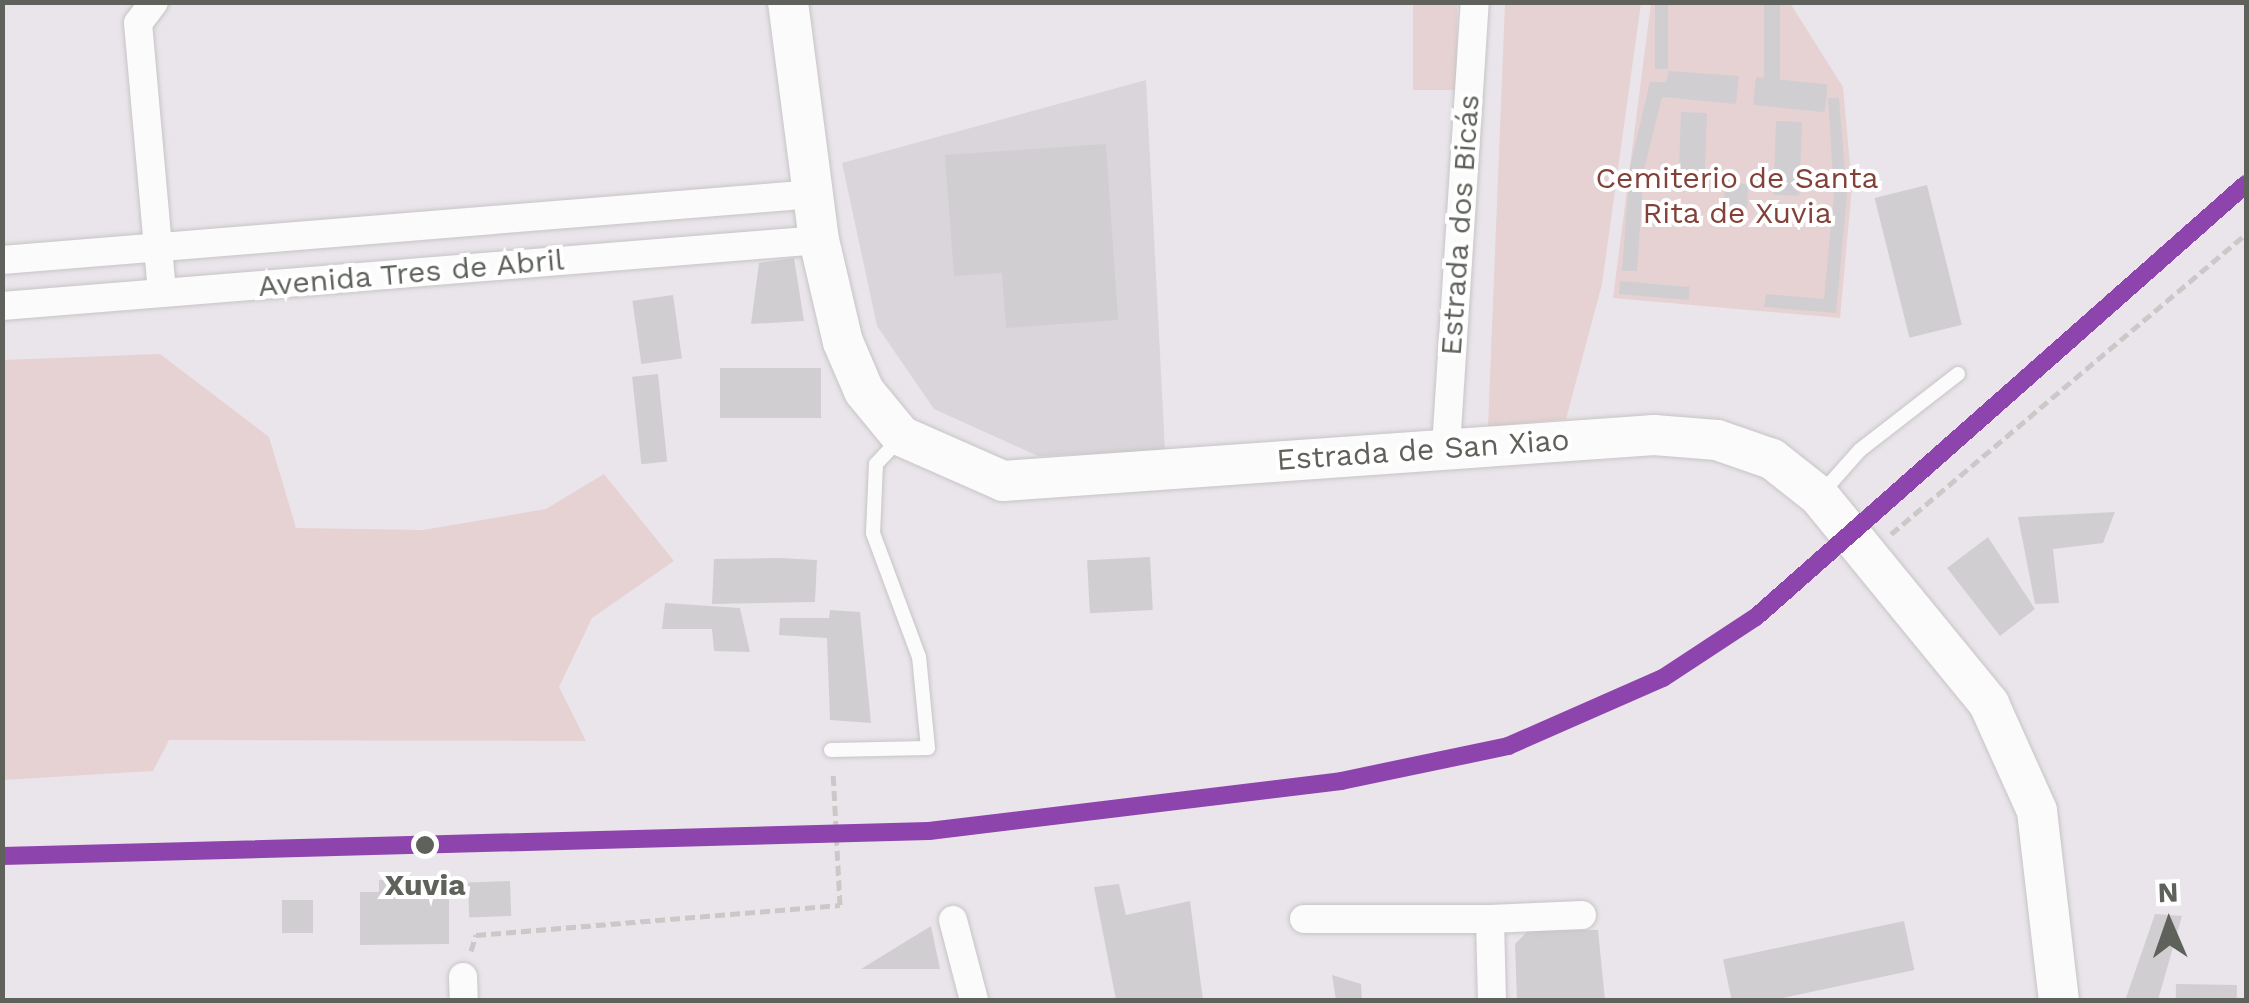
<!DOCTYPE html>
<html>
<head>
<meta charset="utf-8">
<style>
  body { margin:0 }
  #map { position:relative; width:2249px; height:1003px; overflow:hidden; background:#eae5eb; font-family:"Work Sans",sans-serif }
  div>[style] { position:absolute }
  .industrial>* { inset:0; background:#d9d5da }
  .green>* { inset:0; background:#e6d2d3; transform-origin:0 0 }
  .building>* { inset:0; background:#d1ced2; transform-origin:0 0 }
  .path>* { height:5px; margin-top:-2.5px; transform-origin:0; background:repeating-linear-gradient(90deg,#cbc9c7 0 10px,transparent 0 15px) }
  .roads { filter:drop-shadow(0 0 2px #c6c5c5) drop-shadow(0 0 2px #c6c5c5) }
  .lane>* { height:14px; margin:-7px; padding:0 7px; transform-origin:7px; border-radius:7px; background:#fcfbfc }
  .street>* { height:28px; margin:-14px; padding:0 14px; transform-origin:14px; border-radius:14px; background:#fcfbfc }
  .secondary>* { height:40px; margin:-20px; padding:0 20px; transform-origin:20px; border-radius:20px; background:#fcfbfc }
  .rail-1>* { height:18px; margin:-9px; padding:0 9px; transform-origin:9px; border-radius:9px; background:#8e44ad }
  .dots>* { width:28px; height:28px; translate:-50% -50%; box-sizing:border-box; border:5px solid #fff; border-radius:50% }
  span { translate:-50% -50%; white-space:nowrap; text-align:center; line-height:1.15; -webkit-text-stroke:8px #fff; paint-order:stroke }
  .park-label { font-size:30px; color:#82423a }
  .street-label { font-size:30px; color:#5e625b }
  .stop-label { font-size:30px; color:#5e625b; font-weight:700 }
  .frame { position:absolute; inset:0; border:5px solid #5e625b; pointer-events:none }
  .north { position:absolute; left:2119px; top:873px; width:100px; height:100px; -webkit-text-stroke:8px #fff; paint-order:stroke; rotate:358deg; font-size:28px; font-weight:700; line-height:40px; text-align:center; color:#5e625b }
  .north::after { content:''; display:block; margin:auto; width:35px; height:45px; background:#5e625b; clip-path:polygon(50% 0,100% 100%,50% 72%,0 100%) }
</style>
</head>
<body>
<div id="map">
  <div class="industrial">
    <i style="clip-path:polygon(1146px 80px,1165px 451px,1038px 456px,934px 409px,877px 326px,842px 163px)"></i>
  </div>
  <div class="green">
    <i style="left:1413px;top:3px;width:44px;height:87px"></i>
    <i style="clip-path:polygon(1505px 3px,1641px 3px,1602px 284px,1566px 419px,1488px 427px)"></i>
    <i style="clip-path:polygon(1651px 3px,1790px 3px,1843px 87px,1852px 187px,1840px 318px,1613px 298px)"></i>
    <i style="clip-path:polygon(160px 354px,269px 437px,296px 528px,423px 530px,546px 509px,604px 474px,674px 561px,592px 618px,559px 687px,586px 741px,169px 740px,153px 771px,3px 780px,3px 360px)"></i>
  </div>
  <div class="building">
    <i style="left:1655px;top:2px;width:13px;height:67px"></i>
    <i style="left:1764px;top:2px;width:16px;height:85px"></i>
    <i style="clip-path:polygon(1669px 71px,1739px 76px,1736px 104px,1662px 97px,1644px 170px,1637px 271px,1622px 271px,1630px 166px,1650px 82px,1666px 82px)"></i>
    <i style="left:1756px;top:77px;width:72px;height:28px;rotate:6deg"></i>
    <i style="clip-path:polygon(1828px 98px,1839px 98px,1847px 195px,1836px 313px,1764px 307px,1766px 294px,1824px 299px,1834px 194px)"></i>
    <i style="left:1681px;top:112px;width:26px;height:72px;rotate:2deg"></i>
    <i style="left:1776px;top:121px;width:26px;height:74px;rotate:2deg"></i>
    <i style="clip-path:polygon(1106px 144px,1118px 320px,1006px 328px,1002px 273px,954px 276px,945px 155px)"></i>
    <i style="left:1725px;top:183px;width:23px;height:24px;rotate:2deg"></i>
    <i style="left:1927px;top:185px;width:144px;height:54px;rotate:76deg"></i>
    <i style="clip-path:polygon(794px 258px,804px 321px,751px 324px,759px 263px)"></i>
    <i style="left:1620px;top:281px;width:70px;height:13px;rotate:5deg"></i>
    <i style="left:673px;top:295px;width:64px;height:41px;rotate:82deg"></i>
    <i style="left:821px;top:368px;width:50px;height:101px;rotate:90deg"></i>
    <i style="left:658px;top:374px;width:88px;height:26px;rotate:84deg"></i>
    <i style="clip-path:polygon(2115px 512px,2103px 543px,2053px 549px,2059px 603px,2035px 604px,2018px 517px)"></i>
    <i style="clip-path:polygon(1988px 537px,2035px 609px,2000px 636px,1947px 568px)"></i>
    <i style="left:1150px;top:557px;width:53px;height:63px;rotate:87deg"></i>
    <i style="clip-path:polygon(779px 558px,817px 560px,815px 602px,712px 604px,714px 559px)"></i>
    <i style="clip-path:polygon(665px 603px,740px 608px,750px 652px,714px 651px,712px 629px,662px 629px)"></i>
    <i style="clip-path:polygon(830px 610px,860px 612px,871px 723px,830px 720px,827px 638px,779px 635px,780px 618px,829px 618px)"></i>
    <i style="clip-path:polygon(379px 880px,429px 880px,429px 892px,449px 891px,449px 944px,360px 945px,360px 892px,379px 892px)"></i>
    <i style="left:510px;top:881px;width:35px;height:42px;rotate:88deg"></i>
    <i style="clip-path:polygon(1119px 884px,1126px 915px,1190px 901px,1203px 1000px,1116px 1000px,1094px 887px)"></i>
    <i style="left:313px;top:900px;width:33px;height:31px;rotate:90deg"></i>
    <i style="clip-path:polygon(2155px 914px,2182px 916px,2158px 1000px,2126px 998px)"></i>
    <i style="left:1904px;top:921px;width:50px;height:185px;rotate:78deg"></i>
    <i style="clip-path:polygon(931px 926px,940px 969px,861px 969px)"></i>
    <i style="clip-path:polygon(1529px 930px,1598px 930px,1605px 1000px,1517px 1000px,1515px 944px)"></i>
    <i style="clip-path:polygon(1332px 975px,1361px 984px,1362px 1000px,1336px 1000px)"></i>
    <i style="left:2176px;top:984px;width:61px;height:16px;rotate:1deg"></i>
  </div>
  <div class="path">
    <i style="left:1891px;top:534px;width:465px;rotate:-40.2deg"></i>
    <i style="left:471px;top:951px;width:17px;rotate:-73deg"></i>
    <i style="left:476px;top:935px;width:365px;rotate:-4.7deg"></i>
    <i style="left:840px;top:905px;width:132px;rotate:-93deg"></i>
  </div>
  <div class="roads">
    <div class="lane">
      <i style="left:1820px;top:495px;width:60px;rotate:-48.4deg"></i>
      <i style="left:1860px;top:450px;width:124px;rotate:-37.8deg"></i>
      <i style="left:831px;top:750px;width:97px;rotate:-1.2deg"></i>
      <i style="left:928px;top:748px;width:91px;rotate:-95.6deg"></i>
      <i style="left:919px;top:657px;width:132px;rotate:-110.4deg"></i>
      <i style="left:873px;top:533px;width:69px;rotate:-87.5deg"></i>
      <i style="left:876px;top:464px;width:37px;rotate:-47deg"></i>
    </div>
    <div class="street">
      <i style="left:154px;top:2px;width:26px;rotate:127deg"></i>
      <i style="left:138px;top:23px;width:271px;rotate:84.9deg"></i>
      <i style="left:2px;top:260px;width:815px;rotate:-4.65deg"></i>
      <i style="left:2px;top:306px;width:820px;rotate:-4.62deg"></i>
      <i style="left:1446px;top:447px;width:446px;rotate:-86.3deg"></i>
      <i style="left:1304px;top:919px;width:186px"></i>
      <i style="left:1490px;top:919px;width:81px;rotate:88.6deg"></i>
      <i style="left:1490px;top:919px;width:92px;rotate:-2.5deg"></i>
      <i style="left:953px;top:920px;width:83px;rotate:75.3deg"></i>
      <i style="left:463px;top:977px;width:23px;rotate:88deg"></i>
    </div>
    <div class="secondary">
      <i style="left:788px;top:2px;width:240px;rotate:82.6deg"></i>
      <i style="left:819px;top:240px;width:105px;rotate:76.8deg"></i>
      <i style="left:843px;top:342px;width:53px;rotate:66.8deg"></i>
      <i style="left:864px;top:391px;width:58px;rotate:50.6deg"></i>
      <i style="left:901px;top:436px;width:111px;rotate:23.8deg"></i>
      <i style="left:1003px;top:481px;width:653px;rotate:-4.04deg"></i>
      <i style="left:1654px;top:435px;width:63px;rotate:4.5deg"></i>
      <i style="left:1717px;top:440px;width:58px;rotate:19.1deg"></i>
      <i style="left:1772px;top:459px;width:60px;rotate:38.2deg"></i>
      <i style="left:1819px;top:496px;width:269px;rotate:50.7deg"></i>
      <i style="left:1989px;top:704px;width:117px;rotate:65.8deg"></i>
      <i style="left:2037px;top:811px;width:190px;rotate:83.4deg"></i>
    </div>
  </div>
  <div class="rail-1">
    <i style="left:2px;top:856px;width:927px;rotate:-1.54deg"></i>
    <i style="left:929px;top:831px;width:415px;rotate:-6.9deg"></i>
    <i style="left:1341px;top:781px;width:171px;rotate:-11.8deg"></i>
    <i style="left:1508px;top:746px;width:169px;rotate:-23.7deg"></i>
    <i style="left:1663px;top:678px;width:111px;rotate:-33.3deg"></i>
    <i style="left:1756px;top:617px;width:654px;rotate:-41.47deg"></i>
  </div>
  <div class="dots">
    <i style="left:425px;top:845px;background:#5e625b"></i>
  </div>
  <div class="park-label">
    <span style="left:1737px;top:195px">Cemiterio de Santa<br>Rita de Xuvia</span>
  </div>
  <div class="street-label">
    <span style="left:1460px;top:225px;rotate:-86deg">Estrada dos Bicás</span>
    <span style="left:411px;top:273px;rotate:-5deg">Avenida Tres de Abril</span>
    <span style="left:1423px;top:450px;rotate:-4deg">Estrada de San Xiao</span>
  </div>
  <div class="stop-label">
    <span style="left:425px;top:885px">Xuvia</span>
  </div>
  <div class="frame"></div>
  <div class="north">N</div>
</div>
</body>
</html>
